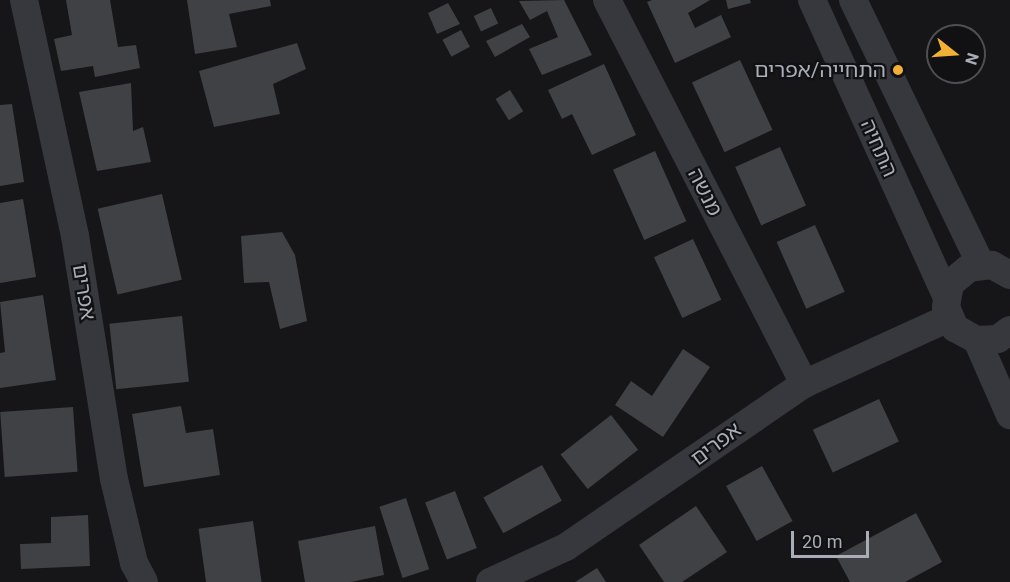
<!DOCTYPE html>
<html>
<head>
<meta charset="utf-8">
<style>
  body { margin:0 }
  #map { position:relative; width:1010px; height:582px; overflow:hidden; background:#161618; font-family:Roboto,"Noto Sans Hebrew",sans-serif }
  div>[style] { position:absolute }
  .building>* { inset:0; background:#404145; transform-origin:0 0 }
  .minor>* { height:28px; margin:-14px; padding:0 14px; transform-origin:14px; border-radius:14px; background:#37383d }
  .dots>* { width:16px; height:16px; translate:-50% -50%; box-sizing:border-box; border:3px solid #111113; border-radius:50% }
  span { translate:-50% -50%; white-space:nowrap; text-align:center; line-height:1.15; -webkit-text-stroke:4.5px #111113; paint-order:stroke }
  .poi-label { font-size:21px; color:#a8adb8 }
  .right { translate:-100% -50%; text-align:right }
  .street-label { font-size:21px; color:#a8adb8 }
  .north { position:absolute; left:926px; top:24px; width:60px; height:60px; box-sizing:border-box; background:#111113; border:2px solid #4d4f55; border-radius:50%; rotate:107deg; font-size:16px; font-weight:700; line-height:24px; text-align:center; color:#a8adb8 }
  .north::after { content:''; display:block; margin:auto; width:21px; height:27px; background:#f2b134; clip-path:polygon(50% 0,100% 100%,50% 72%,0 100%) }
  .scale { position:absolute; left:791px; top:531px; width:78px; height:27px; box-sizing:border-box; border:3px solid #a8adb8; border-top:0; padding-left:8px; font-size:18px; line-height:21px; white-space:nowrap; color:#a8adb8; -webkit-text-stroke:4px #111113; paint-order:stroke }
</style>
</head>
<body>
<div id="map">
  <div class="building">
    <i style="clip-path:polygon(66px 0,110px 0,118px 47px,136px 45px,140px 68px,95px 77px,93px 66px,61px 71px,54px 39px,72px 35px)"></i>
    <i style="clip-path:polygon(187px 0,270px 0,271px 6px,229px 14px,237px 47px,195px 54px)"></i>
    <i style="clip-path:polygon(564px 0,592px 55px,542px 75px,529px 49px,558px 37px,547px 11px,530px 20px,519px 1px)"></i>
    <i style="clip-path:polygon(652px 0,710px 0,688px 13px,695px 28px,721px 15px,731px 37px,675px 63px,647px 2px)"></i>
    <i style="clip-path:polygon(726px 0,750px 0,751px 3px,728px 9px)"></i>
    <i style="clip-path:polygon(448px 3px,460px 24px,437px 34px,428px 13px)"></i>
    <i style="left:491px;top:8px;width:17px;height:19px;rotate:65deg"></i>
    <i style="clip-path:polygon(522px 24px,530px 37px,495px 57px,486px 41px)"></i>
    <i style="left:461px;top:30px;width:19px;height:21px;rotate:62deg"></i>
    <i style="clip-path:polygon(297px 43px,306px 69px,273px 84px,280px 114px,214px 127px,199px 71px)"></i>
    <i style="left:740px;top:60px;width:77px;height:53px;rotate:65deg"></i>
    <i style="clip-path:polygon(604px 64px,636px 135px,592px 155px,572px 114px,562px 119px,548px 90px)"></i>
    <i style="clip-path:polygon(131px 83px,133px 131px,143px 127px,151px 162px,97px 171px,79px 92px)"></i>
    <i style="left:510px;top:90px;width:25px;height:17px;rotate:58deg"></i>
    <i style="clip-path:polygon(12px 104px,24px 182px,0 186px,0 105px)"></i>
    <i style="left:780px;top:147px;width:64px;height:49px;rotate:66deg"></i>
    <i style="left:655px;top:151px;width:77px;height:46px;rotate:66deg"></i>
    <i style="left:162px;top:194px;width:88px;height:66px;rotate:77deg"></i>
    <i style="clip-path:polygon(23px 199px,36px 277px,0 283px,0 203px)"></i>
    <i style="left:815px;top:225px;width:73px;height:42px;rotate:66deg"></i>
    <i style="clip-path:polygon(282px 232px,295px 255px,307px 321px,280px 329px,269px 282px,244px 283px,241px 236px)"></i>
    <i style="left:693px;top:239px;width:67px;height:43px;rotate:65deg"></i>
    <i style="clip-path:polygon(43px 295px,56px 380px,0 388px,0 353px,5px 352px,0 302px)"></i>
    <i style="left:182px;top:316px;width:66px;height:73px;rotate:84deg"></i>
    <i style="clip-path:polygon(683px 349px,710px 367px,663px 437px,615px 405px,631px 381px,652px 396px)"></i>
    <i style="left:879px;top:399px;width:47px;height:73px;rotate:65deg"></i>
    <i style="clip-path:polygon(181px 406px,186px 433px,213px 429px,220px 475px,144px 487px,132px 414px)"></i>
    <i style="left:73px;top:407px;width:65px;height:73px;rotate:86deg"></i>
    <i style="left:611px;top:415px;width:44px;height:64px;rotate:52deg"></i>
    <i style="left:542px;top:465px;width:41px;height:67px;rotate:61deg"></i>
    <i style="left:762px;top:466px;width:63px;height:41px;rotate:61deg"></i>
    <i style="left:455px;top:491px;width:61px;height:32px;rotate:69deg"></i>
    <i style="left:406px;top:498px;width:75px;height:28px;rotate:72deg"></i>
    <i style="clip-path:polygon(696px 506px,727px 552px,682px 582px,664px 582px,639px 545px)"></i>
    <i style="clip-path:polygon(916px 513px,942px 562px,905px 582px,850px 582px,836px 556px)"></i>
    <i style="clip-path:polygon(88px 515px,90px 566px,21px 569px,20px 544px,51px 543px,51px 517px)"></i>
    <i style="left:253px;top:521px;width:62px;height:55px;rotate:82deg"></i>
    <i style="clip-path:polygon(375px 526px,384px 575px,351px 582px,305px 582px,298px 541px)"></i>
    <i style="clip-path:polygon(597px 568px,606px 582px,575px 582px)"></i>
  </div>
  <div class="minor">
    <i style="left:24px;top:0;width:241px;rotate:77.8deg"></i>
    <i style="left:75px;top:236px;width:246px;rotate:80.9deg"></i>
    <i style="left:114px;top:479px;width:86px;rotate:76.6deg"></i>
    <i style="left:134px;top:563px;width:21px;rotate:62deg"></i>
    <i style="left:607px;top:0;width:432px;rotate:62.8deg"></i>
    <i style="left:812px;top:0;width:325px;rotate:65.6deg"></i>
    <i style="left:853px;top:0;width:294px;rotate:64.2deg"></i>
    <i style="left:1010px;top:275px;width:21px;rotate:-151deg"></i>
    <i style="left:992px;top:265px;width:23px;rotate:173deg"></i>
    <i style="left:969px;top:268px;width:25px;rotate:140deg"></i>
    <i style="left:950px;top:284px;width:23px;rotate:100deg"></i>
    <i style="left:946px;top:307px;width:23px;rotate:67deg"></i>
    <i style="left:955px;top:328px;width:25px;rotate:29deg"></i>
    <i style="left:977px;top:340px;width:21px;rotate:-3deg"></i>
    <i style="left:998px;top:339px;width:15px;rotate:-37deg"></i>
    <i style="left:977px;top:340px;width:82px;rotate:66.3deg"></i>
    <i style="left:490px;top:582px;width:84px;rotate:-24.7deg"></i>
    <i style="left:566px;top:547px;width:288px;rotate:-34.4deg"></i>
    <i style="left:804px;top:384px;width:159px;rotate:-24.5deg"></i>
  </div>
  <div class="dots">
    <i style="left:898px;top:70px;background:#f2b134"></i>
  </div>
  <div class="poi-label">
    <span class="right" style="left:886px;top:70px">התחייה/אפרים</span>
  </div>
  <div class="street-label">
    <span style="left:879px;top:148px;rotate:66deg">התחיה</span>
    <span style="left:705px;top:192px;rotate:63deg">מנשה</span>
    <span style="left:84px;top:292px;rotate:81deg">אפרים</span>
    <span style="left:716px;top:444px;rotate:-37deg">אפרים</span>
  </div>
  <div class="north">N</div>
  <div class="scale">20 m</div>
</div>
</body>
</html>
